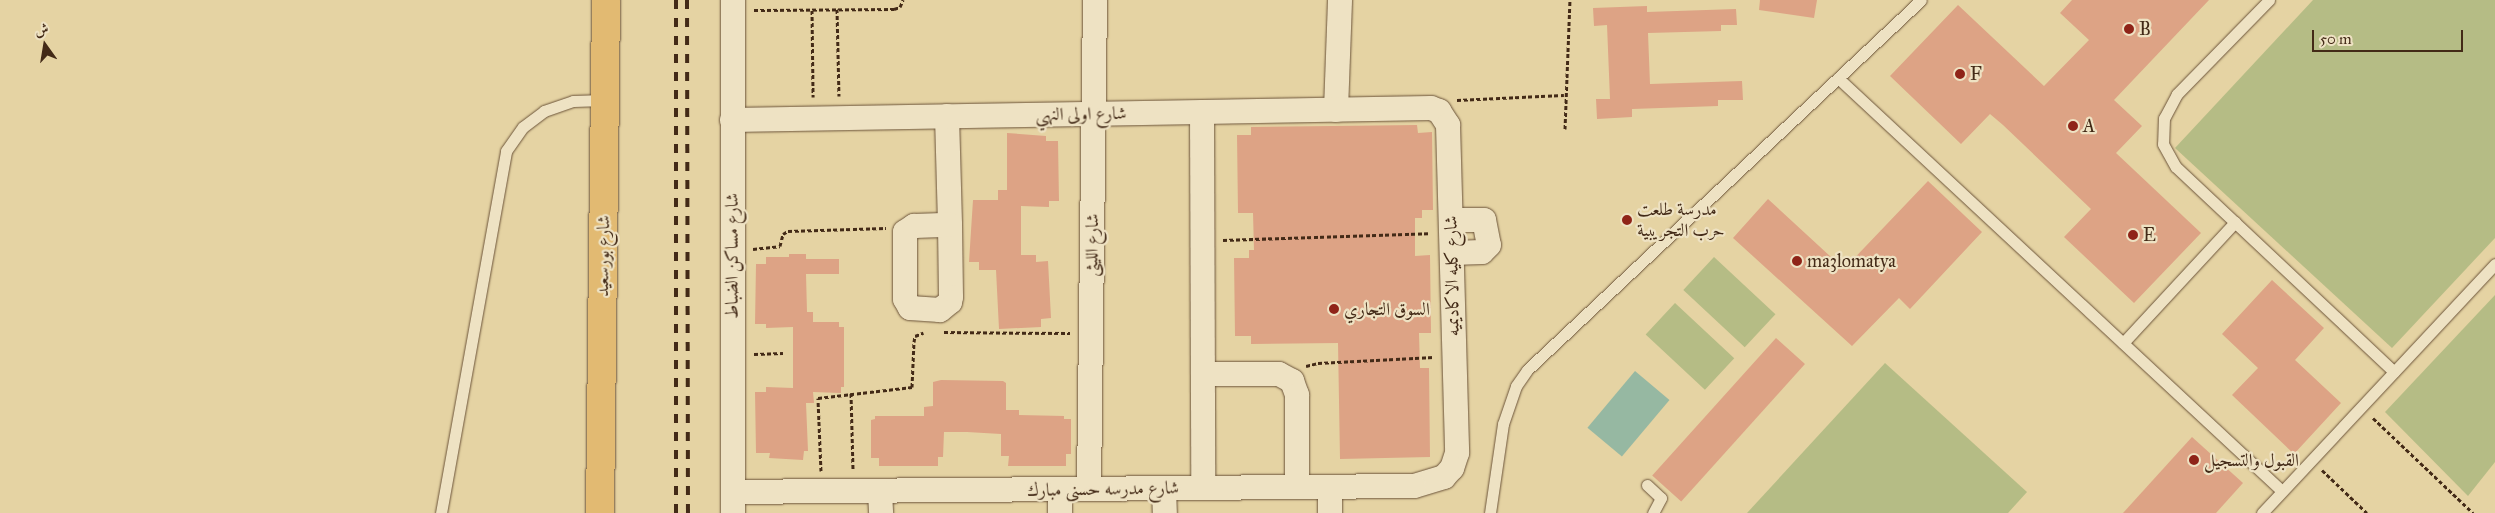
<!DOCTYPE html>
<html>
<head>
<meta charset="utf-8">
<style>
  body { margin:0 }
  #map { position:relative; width:2495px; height:513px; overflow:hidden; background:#e5d3a3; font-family:"IM FELL Great Primer",Amiri,serif }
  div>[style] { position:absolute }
  .green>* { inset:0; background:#b5bc85; transform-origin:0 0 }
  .water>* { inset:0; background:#96b8a2; transform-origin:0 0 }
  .building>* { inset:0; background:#dda385; transform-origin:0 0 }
  .path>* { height:3px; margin-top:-1.5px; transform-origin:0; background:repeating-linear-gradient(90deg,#432a17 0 4px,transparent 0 6.5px) }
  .roads { filter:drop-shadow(0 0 1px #6c543a) drop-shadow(0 0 1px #6c543a) }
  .service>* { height:11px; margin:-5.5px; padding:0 5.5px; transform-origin:5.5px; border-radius:5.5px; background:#eee2c3 }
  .minor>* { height:24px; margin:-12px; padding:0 12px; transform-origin:12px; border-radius:12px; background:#eee2c3 }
  .primary>* { height:28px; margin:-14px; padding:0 14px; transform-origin:14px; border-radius:14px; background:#e2ba72 }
  .rail>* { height:4px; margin-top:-2px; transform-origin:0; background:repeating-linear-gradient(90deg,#432a17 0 9px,transparent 0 18px) }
  .dots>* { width:14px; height:14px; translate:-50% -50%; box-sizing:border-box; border:2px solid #eee2c3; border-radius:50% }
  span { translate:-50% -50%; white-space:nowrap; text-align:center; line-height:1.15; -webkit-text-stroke:4.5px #eee2c3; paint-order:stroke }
  .poi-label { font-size:18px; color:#432a17 }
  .left { translate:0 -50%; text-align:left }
  .street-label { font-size:18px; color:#432a17 }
  .north { position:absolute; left:20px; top:20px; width:50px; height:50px; -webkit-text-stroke:4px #eee2c3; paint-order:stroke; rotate:347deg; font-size:14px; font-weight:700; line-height:20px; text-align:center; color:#432a17 }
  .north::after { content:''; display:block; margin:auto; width:18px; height:22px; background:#432a17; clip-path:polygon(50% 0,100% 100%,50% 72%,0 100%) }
  .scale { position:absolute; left:2312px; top:30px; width:151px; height:22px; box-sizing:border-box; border:2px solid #432a17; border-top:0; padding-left:6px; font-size:15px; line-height:18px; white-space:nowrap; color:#432a17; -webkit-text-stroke:4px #eee2c3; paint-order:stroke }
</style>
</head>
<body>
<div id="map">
  <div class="green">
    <i style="clip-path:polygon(2313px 0,2495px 0,2495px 238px,2392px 348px,2175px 148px)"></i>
    <i style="left:1714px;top:257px;width:84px;height:45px;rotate:43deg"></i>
    <i style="clip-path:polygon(2495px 295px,2495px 462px,2468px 496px,2385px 412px)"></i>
    <i style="left:1675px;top:303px;width:81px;height:43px;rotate:43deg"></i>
    <i style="clip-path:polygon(1885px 363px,2027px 492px,2008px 513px,1747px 513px)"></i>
  </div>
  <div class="water">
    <i style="left:1635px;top:371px;width:45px;height:74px;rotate:40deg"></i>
  </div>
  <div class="building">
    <i style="clip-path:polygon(1760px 0,1817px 0,1814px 18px,1759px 10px)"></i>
    <i style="clip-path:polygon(2072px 0,2209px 0,2114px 100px,2142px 126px,2116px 153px,2201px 233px,2134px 303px,2064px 237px,2091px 209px,2003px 125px,1990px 114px,1961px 144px,1890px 76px,1958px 5px,2044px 86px,2089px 40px,2060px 13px)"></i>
    <i style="clip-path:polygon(1647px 6px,1647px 12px,1736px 9px,1737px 25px,1721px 25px,1721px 31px,1648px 33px,1650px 84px,1742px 81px,1743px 100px,1718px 100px,1718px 106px,1632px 109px,1632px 117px,1597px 119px,1596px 99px,1610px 99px,1607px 25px,1594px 26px,1593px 8px)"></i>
    <i style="clip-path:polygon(1417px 125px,1418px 133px,1432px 132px,1433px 210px,1422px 210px,1422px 218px,1415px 218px,1415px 256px,1430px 255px,1431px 333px,1419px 333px,1420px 368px,1429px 368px,1430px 457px,1340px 459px,1338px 343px,1251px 344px,1251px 336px,1235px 336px,1234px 258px,1249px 258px,1249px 250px,1254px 250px,1253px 213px,1238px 213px,1237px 135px,1251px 135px,1251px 127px)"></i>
    <i style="clip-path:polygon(1007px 133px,1046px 136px,1046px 141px,1058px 141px,1059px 201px,1049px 201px,1049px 207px,1021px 206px,1021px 255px,1036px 255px,1036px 262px,1048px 261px,1051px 318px,1041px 319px,1041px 327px,999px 329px,996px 270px,979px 270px,979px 262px,969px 262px,973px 200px,998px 200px,998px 190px,1007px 190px)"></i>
    <i style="clip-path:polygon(1928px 181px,1982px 232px,1910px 309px,1899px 298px,1852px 346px,1733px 238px,1768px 199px,1844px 269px)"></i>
    <i style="clip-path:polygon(789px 254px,806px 254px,806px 259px,839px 259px,839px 274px,806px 274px,807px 312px,813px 312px,813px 322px,839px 322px,839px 327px,844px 327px,844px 387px,841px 387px,841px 393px,813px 392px,814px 403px,806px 403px,808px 451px,804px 451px,803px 460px,769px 458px,770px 453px,756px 453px,755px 392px,766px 392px,766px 387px,793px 388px,793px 327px,766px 328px,766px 324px,755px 324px,756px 264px,766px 264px,766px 257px,789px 257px)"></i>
    <i style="clip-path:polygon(2272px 280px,2324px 328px,2295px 360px,2341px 403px,2294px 454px,2232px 395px,2258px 368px,2222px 334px)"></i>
    <i style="left:1776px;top:338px;width:39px;height:185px;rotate:42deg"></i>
    <i style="clip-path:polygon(941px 380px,1003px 381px,1006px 383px,1006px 410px,1019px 410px,1019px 415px,1064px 416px,1064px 419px,1071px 419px,1071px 454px,1066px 454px,1066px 466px,1008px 466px,1009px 456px,1001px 456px,1001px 434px,967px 432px,944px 432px,943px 457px,938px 457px,938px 466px,879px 466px,879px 458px,871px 458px,871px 420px,875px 419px,875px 416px,924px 416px,924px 407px,933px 406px,933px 382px)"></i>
    <i style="clip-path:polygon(2192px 437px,2243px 483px,2216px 513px,2123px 513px)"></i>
  </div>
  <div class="path">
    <i style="left:837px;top:9px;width:87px;rotate:88.7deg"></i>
    <i style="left:754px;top:10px;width:140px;rotate:-0.4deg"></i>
    <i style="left:894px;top:9px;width:6px;rotate:-18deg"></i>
    <i style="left:900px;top:7px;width:8px;rotate:-67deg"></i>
    <i style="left:812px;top:10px;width:87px;rotate:89.3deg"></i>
    <i style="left:1457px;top:100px;width:107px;rotate:-2.7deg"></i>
    <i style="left:1565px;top:129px;width:129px;rotate:-87.8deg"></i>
    <i style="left:1223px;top:240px;width:206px;rotate:-1.9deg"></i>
    <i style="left:753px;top:249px;width:27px;rotate:-6deg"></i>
    <i style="left:780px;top:246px;width:12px;rotate:-76deg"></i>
    <i style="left:783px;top:234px;width:6px;rotate:-31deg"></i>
    <i style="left:788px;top:231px;width:98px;rotate:-1.8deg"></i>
    <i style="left:944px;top:332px;width:126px;rotate:0.5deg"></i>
    <i style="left:754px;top:354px;width:29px;rotate:-2deg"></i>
    <i style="left:1306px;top:366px;width:12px;rotate:-14deg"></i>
    <i style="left:1318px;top:363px;width:116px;rotate:-3deg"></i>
    <i style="left:851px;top:393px;width:77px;rotate:88.5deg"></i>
    <i style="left:2373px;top:418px;width:138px;rotate:43.5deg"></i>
    <i style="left:2322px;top:470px;width:62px;rotate:43.7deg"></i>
    <i style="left:821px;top:471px;width:73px;rotate:-92.4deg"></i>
    <i style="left:818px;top:398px;width:95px;rotate:-6.7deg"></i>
    <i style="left:912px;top:387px;width:45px;rotate:-87.5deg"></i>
    <i style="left:914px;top:342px;width:6px;rotate:-81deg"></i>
    <i style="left:915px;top:336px;width:9px;rotate:-21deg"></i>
  </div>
  <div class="roads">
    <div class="service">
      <i style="left:2269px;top:0;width:132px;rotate:134.4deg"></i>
      <i style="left:2177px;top:94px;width:27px;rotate:118deg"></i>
      <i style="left:2164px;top:118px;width:26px;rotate:92deg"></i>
      <i style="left:2163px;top:144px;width:26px;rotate:61deg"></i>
      <i style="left:2176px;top:167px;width:299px;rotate:43.2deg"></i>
      <i style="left:1838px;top:78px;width:606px;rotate:42.93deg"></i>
      <i style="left:2123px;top:343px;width:165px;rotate:-47.2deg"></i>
      <i style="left:1647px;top:485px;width:19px;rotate:43deg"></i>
      <i style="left:1661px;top:498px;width:17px;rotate:118deg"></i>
      <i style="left:441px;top:513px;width:368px;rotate:-79.8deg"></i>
      <i style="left:506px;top:151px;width:29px;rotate:-55deg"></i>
      <i style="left:523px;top:127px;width:26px;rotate:-37deg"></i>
      <i style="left:544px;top:111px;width:31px;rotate:-19deg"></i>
      <i style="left:573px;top:101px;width:31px;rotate:-2deg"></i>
      <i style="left:1490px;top:513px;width:90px;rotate:-81.7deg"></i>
      <i style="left:1503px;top:424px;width:40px;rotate:-71.1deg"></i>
      <i style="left:1516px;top:386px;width:19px;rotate:-55deg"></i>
      <i style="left:1527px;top:370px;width:540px;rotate:-43.2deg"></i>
      <i style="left:2262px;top:513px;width:341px;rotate:-46.9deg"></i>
    </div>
    <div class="minor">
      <i style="left:1336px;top:110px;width:110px;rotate:-87.9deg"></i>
      <i style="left:1202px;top:112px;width:376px;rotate:89.8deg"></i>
      <i style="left:947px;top:116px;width:109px;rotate:88.4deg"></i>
      <i style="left:950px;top:225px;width:72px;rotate:89.2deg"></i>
      <i style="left:951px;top:297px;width:5px;rotate:101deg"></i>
      <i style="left:950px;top:302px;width:13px;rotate:141deg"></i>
      <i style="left:940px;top:310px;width:30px;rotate:-176deg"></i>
      <i style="left:910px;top:308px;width:10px;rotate:-119deg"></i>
      <i style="left:905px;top:299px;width:67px;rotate:-90deg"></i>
      <i style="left:905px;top:232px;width:11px;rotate:-34deg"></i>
      <i style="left:914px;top:226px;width:36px;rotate:-2deg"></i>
      <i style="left:732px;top:120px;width:699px;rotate:-0.98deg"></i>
      <i style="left:1431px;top:108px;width:9px;rotate:21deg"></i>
      <i style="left:1439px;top:111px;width:17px;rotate:57deg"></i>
      <i style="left:1448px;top:125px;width:328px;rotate:88.4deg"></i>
      <i style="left:1457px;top:453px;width:16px;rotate:108deg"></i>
      <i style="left:1452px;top:468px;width:12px;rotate:132deg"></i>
      <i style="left:1444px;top:477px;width:31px;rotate:163deg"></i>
      <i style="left:1414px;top:486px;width:681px;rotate:179.5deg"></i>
      <i style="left:1451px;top:220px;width:33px"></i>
      <i style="left:1484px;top:220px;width:25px;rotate:79deg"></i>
      <i style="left:1489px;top:245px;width:10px;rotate:135deg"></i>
      <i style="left:1482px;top:252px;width:30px;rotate:178deg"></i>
      <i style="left:1203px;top:374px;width:76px"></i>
      <i style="left:1279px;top:374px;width:15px;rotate:28deg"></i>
      <i style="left:1292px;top:381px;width:15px;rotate:70deg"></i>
      <i style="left:1297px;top:395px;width:92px;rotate:90deg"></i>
      <i style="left:1089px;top:489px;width:489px;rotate:-89.3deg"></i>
      <i style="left:1164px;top:489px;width:24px;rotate:88deg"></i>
      <i style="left:880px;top:492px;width:21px;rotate:87deg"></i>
      <i style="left:733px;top:513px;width:513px;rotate:-90deg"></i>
      <i style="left:1060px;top:513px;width:23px;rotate:-90deg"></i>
      <i style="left:1330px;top:513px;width:26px;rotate:-90deg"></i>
    </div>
    <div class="primary">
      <i style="left:600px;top:513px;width:513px;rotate:-89.33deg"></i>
    </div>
  </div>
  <div class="rail">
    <i style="left:676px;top:0;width:513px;rotate:90deg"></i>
    <i style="left:687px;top:0;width:513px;rotate:89.89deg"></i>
  </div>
  <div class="dots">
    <i style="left:2129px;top:29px;background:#8f2418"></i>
    <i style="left:1960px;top:74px;background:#8f2418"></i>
    <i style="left:2073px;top:126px;background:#8f2418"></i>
    <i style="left:1627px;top:220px;background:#8f2418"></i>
    <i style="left:2133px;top:235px;background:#8f2418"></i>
    <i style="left:1797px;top:261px;background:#8f2418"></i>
    <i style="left:1334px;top:309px;background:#8f2418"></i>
    <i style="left:2194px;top:460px;background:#8f2418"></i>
  </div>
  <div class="poi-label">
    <span class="left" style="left:2139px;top:29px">B</span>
    <span class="left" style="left:1970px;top:74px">F</span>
    <span class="left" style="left:2083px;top:126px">A</span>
    <span class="left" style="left:1637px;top:220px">مدرسة طلعت<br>حرب التجريبية</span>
    <span class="left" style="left:2143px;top:235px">E</span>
    <span class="left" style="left:1807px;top:261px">ma3lomatya</span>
    <span class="left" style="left:1344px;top:309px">السوق التجاري</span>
    <span class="left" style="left:2204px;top:460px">القبول والتسجيل</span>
  </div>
  <div class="street-label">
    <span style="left:1081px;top:114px;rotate:-1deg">شارع اولى النهي</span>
    <span style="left:1092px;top:245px;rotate:-89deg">شارع الليثى</span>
    <span style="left:603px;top:256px;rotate:-89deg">شارع بورسعيد</span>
    <span style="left:732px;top:256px;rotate:-90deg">شارع مساكن الضباط</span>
    <span style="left:1452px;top:276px;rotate:-91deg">شارع كليه الاكاديميه</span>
    <span style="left:1103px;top:489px;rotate:-1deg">شارع مدرسه حسنى مبارك</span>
  </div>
  <div class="north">ش</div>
  <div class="scale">50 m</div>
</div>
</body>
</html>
